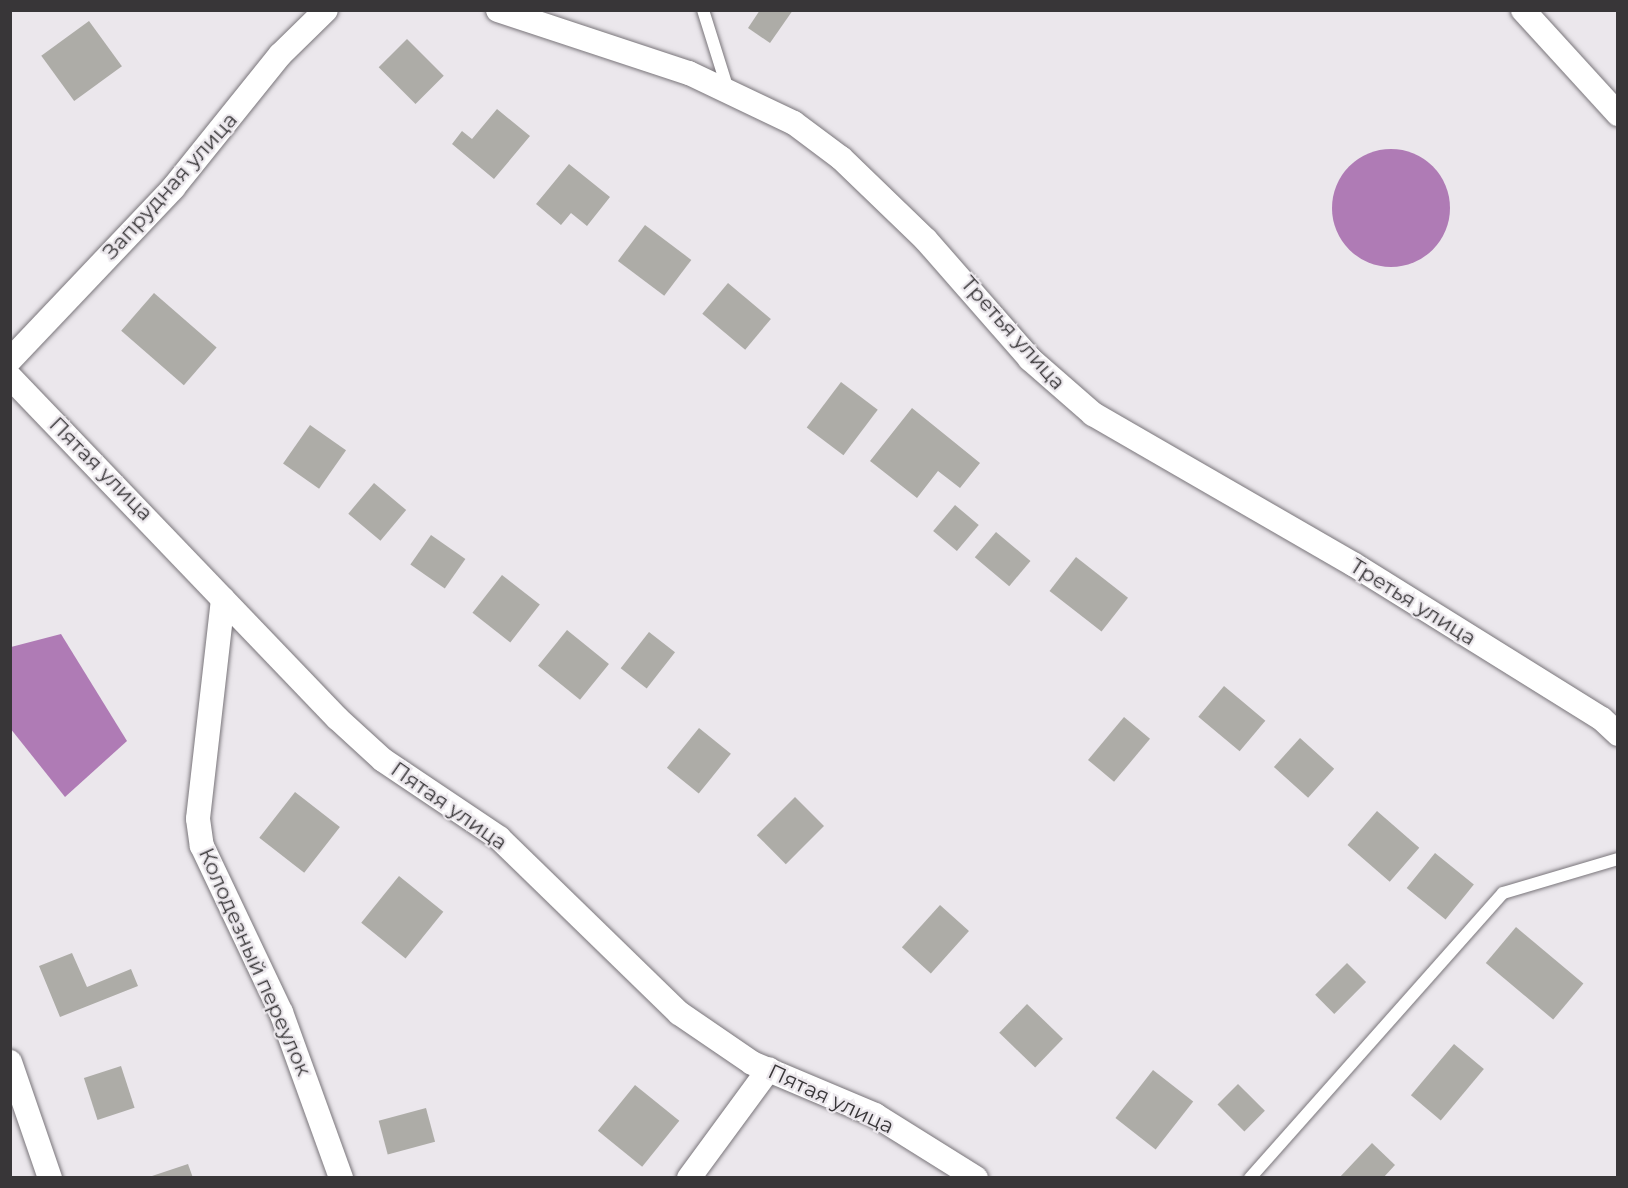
<!DOCTYPE html>
<html>
<head>
<meta charset="utf-8">
<style>
  body { margin:0 }
  #map { position:relative; width:1628px; height:1188px; overflow:hidden; background:#ebe7ec; font-family:Montserrat,sans-serif }
  div>[style] { position:absolute }
  .water>* { inset:0; background:#af7bb5 }
  .round { border-radius:50% }
  .building>* { inset:0; background:#adaca7; transform-origin:0 0 }
  .roads { filter:drop-shadow(0 0 2px #79757a) drop-shadow(0 0 2px #79757a) }
  .service>* { height:12px; margin:-6px; padding:0 6px; transform-origin:6px; border-radius:6px; background:#fff }
  .minor>* { height:24px; margin:-12px; padding:0 12px; transform-origin:12px; border-radius:12px; background:#fff }
  span { translate:-50% -50%; white-space:nowrap; text-align:center; line-height:1.15; -webkit-text-stroke:4.5px #ebe7ec; paint-order:stroke }
  .street-label { font-size:21px; color:#383638 }
  .frame { position:absolute; inset:0; border:12px solid #383638; pointer-events:none }
</style>
</head>
<body>
<div id="map">
  <div class="water">
    <i class="round" style="left:1332px;top:149px;width:118px;height:118px"></i>
    <i style="clip-path:polygon(61px 634px,127px 741px,65px 797px,10px 728px,11px 647px)"></i>
  </div>
  <div class="building">
    <i style="clip-path:polygon(760px 10px,793px 10px,770px 43px,748px 28px)"></i>
    <i style="left:89px;top:21px;width:56px;height:59px;rotate:54deg"></i>
    <i style="left:407px;top:39px;width:52px;height:40px;rotate:45deg"></i>
    <i style="clip-path:polygon(497px 109px,530px 136px,494px 179px,452px 144px,462px 131px,472px 139px)"></i>
    <i style="clip-path:polygon(569px 164px,610px 197px,587px 226px,571px 213px,561px 225px,536px 204px)"></i>
    <i style="left:645px;top:225px;width:58px;height:45px;rotate:37deg"></i>
    <i style="left:728px;top:283px;width:56px;height:40px;rotate:40deg"></i>
    <i style="left:154px;top:293px;width:83px;height:50px;rotate:41deg"></i>
    <i style="left:841px;top:382px;width:46px;height:57px;rotate:37deg"></i>
    <i style="clip-path:polygon(912px 408px,980px 463px,960px 488px,938px 471px,917px 498px,870px 461px)"></i>
    <i style="left:310px;top:425px;width:44px;height:47px;rotate:35deg"></i>
    <i style="left:374px;top:483px;width:42px;height:40px;rotate:40deg"></i>
    <i style="left:955px;top:505px;width:31px;height:34px;rotate:40deg"></i>
    <i style="left:996px;top:532px;width:45px;height:33px;rotate:40deg"></i>
    <i style="left:431px;top:535px;width:42px;height:36px;rotate:35deg"></i>
    <i style="left:1076px;top:557px;width:66px;height:43px;rotate:38deg"></i>
    <i style="left:502px;top:575px;width:48px;height:48px;rotate:38deg"></i>
    <i style="left:567px;top:630px;width:54px;height:46px;rotate:39deg"></i>
    <i style="left:649px;top:632px;width:33px;height:46px;rotate:38deg"></i>
    <i style="left:1224px;top:686px;width:54px;height:40px;rotate:40deg"></i>
    <i style="left:1124px;top:717px;width:34px;height:56px;rotate:40deg"></i>
    <i style="left:699px;top:728px;width:41px;height:51px;rotate:39deg"></i>
    <i style="left:1300px;top:738px;width:46px;height:39px;rotate:42deg"></i>
    <i style="left:295px;top:792px;width:57px;height:58px;rotate:38deg"></i>
    <i style="left:795px;top:797px;width:41px;height:54px;rotate:45deg"></i>
    <i style="left:1377px;top:811px;width:56px;height:45px;rotate:41deg"></i>
    <i style="left:1435px;top:853px;width:50px;height:45px;rotate:39deg"></i>
    <i style="left:399px;top:876px;width:57px;height:60px;rotate:39deg"></i>
    <i style="left:940px;top:905px;width:39px;height:57px;rotate:42deg"></i>
    <i style="left:1516px;top:927px;width:88px;height:47px;rotate:40deg"></i>
    <i style="clip-path:polygon(72px 953px,87px 987px,131px 969px,138px 986px,60px 1017px,39px 966px)"></i>
    <i style="left:1347px;top:963px;width:27px;height:45px;rotate:45deg"></i>
    <i style="left:1027px;top:1004px;width:50px;height:40px;rotate:44deg"></i>
    <i style="left:1454px;top:1044px;width:39px;height:67px;rotate:40deg"></i>
    <i style="left:121px;top:1066px;width:44px;height:39px;rotate:72deg"></i>
    <i style="left:1153px;top:1070px;width:51px;height:61px;rotate:38deg"></i>
    <i style="left:1238px;top:1084px;width:38px;height:29px;rotate:45deg"></i>
    <i style="left:635px;top:1085px;width:57px;height:59px;rotate:39deg"></i>
    <i style="left:426px;top:1108px;width:35px;height:49px;rotate:75deg"></i>
    <i style="clip-path:polygon(1372px 1143px,1395px 1165px,1383px 1178px,1339px 1178px)"></i>
    <i style="clip-path:polygon(188px 1164px,193px 1178px,149px 1178px,149px 1177px)"></i>
  </div>
  <div class="roads">
    <div class="service">
      <i style="left:703px;top:10px;width:84px;rotate:72.6deg"></i>
      <i style="left:1250px;top:1178px;width:381px;rotate:-48.4deg"></i>
      <i style="left:1503px;top:893px;width:120px;rotate:-16.5deg"></i>
    </div>
    <div class="minor">
      <i style="left:498px;top:10px;width:201px;rotate:18.3deg"></i>
      <i style="left:689px;top:73px;width:116px;rotate:25.5deg"></i>
      <i style="left:794px;top:123px;width:59px;rotate:36.7deg"></i>
      <i style="left:841px;top:158px;width:118px;rotate:44deg"></i>
      <i style="left:926px;top:240px;width:158px;rotate:48.8deg"></i>
      <i style="left:1030px;top:359px;width:84px;rotate:41.1deg"></i>
      <i style="left:1093px;top:414px;width:300px;rotate:30deg"></i>
      <i style="left:1353px;top:564px;width:293px;rotate:31.9deg"></i>
      <i style="left:1602px;top:719px;width:22px;rotate:43deg"></i>
      <i style="left:1523px;top:10px;width:141px;rotate:47.6deg"></i>
      <i style="left:10px;top:360px;width:237px;rotate:-46.5deg"></i>
      <i style="left:173px;top:188px;width:171px;rotate:-51.2deg"></i>
      <i style="left:280px;top:55px;width:64px;rotate:-44.4deg"></i>
      <i style="left:10px;top:377px;width:472px;rotate:46.2deg"></i>
      <i style="left:337px;top:718px;width:62px;rotate:42.4deg"></i>
      <i style="left:383px;top:760px;width:140px;rotate:33.9deg"></i>
      <i style="left:499px;top:838px;width:251px;rotate:44.2deg"></i>
      <i style="left:679px;top:1013px;width:88px;rotate:34.4deg"></i>
      <i style="left:752px;top:1063px;width:134px;rotate:22.9deg"></i>
      <i style="left:875px;top:1115px;width:119px;rotate:32deg"></i>
      <i style="left:223px;top:599px;width:221px;rotate:96.5deg"></i>
      <i style="left:198px;top:819px;width:27px;rotate:82deg"></i>
      <i style="left:202px;top:846px;width:184px;rotate:64.6deg"></i>
      <i style="left:281px;top:1012px;width:177px;rotate:70.1deg"></i>
      <i style="left:10px;top:1062px;width:123px;rotate:71deg"></i>
      <i style="left:689px;top:1178px;width:135px;rotate:-53.7deg"></i>
    </div>
  </div>
  <div class="street-label">
    <span style="left:170px;top:186px;rotate:-48deg">Запрудная улица</span>
    <span style="left:1013px;top:333px;rotate:48deg">Третья улица</span>
    <span style="left:101px;top:469px;rotate:45deg">Пятая улица</span>
    <span style="left:1413px;top:602px;rotate:32deg">Третья улица</span>
    <span style="left:449px;top:806px;rotate:35deg">Пятая улица</span>
    <span style="left:255px;top:962px;rotate:66deg">Колодезный переулок</span>
    <span style="left:831px;top:1099px;rotate:25deg">Пятая улица</span>
  </div>
  <div class="frame"></div>
</div>
</body>
</html>
